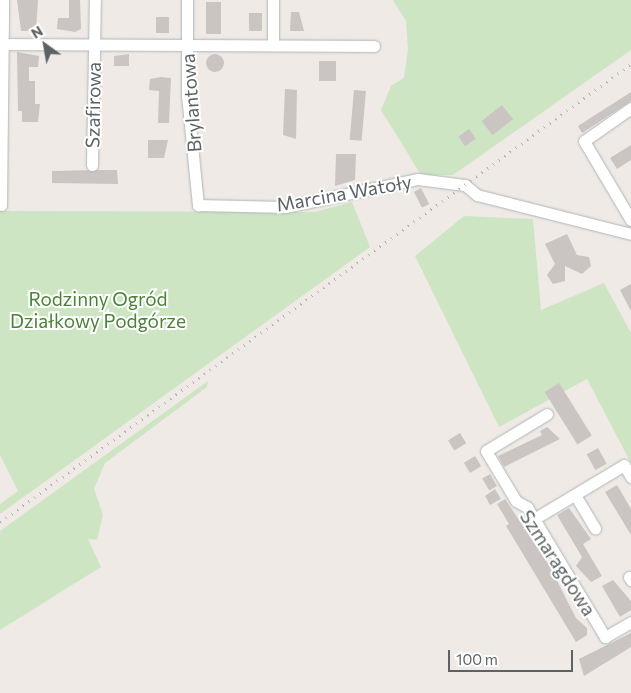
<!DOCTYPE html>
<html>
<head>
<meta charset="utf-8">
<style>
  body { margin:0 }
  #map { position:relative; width:631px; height:693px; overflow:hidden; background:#efeae5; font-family:Commissioner,sans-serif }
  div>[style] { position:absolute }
  .green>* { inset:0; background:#cde5c3 }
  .building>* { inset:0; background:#cac5c2; transform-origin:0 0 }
  .round { border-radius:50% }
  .roads { filter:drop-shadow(0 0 1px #b0b5b7) drop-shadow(0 0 1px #b0b5b7) }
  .minor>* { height:11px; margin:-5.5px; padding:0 5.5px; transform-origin:5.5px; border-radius:5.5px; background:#fff }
  .rail>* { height:2.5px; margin-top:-1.25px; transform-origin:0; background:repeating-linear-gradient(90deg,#b3b4b5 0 1px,transparent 0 7px) }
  span { translate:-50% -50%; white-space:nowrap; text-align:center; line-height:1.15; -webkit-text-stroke:4px #fff; paint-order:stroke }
  .street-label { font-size:19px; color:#5d6365 }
  .park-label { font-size:19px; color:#4a8237 }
  .north { position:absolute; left:20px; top:20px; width:50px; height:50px; -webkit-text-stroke:4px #fff; paint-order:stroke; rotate:328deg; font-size:14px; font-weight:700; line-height:20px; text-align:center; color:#5d6365 }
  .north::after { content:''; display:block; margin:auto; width:18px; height:22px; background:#5d6365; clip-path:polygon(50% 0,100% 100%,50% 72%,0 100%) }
  .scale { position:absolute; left:448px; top:650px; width:125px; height:22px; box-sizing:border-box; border:2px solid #5d6365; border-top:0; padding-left:6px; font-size:15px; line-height:18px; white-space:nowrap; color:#5d6365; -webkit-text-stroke:4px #fff; paint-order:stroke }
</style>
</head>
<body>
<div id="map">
  <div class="green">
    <i style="clip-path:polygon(393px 0,631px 0,631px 50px,453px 175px,421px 175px,381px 110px,391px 86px,404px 78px,408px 49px,406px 21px)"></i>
    <i style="clip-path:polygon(352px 202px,370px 247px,0 514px,0 504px,18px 491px,0 455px,0 211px,315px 212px)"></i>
    <i style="clip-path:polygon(464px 216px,533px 219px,541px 310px,604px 283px,631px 333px,631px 463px,587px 379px,499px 427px,415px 256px)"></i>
    <i style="clip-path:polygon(208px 381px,207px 387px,105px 463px,94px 489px,103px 515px,97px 540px,88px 539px,101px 567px,0 630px,0 531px)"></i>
  </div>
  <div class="building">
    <i style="clip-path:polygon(17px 0,38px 0,36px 31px,21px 31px)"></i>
    <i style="clip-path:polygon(69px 0,80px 0,81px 29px,75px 32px,57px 29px,58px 18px,69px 18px)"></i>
    <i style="left:206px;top:2px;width:15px;height:32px"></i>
    <i style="clip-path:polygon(291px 12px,299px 12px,304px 31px,290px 31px)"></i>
    <i style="left:249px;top:13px;width:13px;height:18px"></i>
    <i style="left:156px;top:17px;width:13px;height:16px"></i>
    <i style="clip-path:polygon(17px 52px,39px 56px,38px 67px,29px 67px,29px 81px,35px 81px,35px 104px,40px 104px,38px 122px,22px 122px,22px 111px,18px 111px)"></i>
    <i class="round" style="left:206px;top:54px;width:18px;height:18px"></i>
    <i style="clip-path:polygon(129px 54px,129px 66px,114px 66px,114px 56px)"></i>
    <i style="left:319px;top:61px;width:17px;height:20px"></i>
    <i style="clip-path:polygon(161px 77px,171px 78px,169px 123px,158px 123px,159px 91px,149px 90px,150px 79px)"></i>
    <i style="clip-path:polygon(285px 89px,297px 90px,296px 139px,283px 135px)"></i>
    <i style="left:354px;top:90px;width:12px;height:50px;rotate:5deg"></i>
    <i style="clip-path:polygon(631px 92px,631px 101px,582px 133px,578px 126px)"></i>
    <i style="left:502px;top:105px;width:18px;height:26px;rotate:52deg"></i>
    <i style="left:469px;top:129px;width:12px;height:13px;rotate:55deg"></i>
    <i style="clip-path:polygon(148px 140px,168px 140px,164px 158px,148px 158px)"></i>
    <i style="clip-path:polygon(631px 145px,631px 160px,617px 169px,610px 158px)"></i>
    <i style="clip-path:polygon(336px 154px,356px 154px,355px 180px,335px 186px)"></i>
    <i style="clip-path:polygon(97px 170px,117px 170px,118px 184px,52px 183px,52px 171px)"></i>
    <i style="left:421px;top:188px;width:18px;height:8px;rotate:63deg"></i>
    <i style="clip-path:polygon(567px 234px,577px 255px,589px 257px,591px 266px,582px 274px,565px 266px,565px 281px,553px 284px,547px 275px,555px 264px,545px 244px)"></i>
    <i style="clip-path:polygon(631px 284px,631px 311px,620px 290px)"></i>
    <i style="left:559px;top:383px;width:62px;height:17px;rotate:58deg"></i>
    <i style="clip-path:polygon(547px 427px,560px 439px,504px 467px,498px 456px,542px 435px,540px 431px)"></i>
    <i style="left:460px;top:433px;width:12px;height:14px;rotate:59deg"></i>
    <i style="left:598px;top:448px;width:18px;height:13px;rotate:61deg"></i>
    <i style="left:475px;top:456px;width:12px;height:13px;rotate:59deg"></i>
    <i style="left:490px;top:474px;width:14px;height:9px;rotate:60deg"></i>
    <i style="clip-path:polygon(617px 485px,631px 509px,631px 535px,605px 492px)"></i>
    <i style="clip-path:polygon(495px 489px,501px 499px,490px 505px,485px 496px)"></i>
    <i style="clip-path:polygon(505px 499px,549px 565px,576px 618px,587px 628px,587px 635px,576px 642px,506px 526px,509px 524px,497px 504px)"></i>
    <i style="clip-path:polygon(569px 508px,591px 539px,583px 544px,602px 576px,591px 582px,576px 566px,582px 557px,557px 515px)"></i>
    <i style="clip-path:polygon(613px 580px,631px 601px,631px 610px,620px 617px,602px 586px)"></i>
    <i style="clip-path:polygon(631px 633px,631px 647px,584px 676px,579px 659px)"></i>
  </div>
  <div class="roads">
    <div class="minor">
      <i style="left:187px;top:0;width:95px;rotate:90deg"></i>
      <i style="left:187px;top:95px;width:111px;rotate:84.3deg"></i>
      <i style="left:198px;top:205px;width:87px;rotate:1.3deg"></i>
      <i style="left:285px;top:207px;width:136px;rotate:-11.9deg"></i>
      <i style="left:418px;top:179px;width:47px;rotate:7.3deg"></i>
      <i style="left:465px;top:185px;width:16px;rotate:40deg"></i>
      <i style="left:477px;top:195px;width:159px;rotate:14.2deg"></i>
      <i style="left:2px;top:44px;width:372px;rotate:0.3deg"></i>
      <i style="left:273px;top:44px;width:44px;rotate:-90deg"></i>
      <i style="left:631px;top:108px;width:57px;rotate:144.9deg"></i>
      <i style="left:584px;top:141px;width:92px;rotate:59.3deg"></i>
      <i style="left:92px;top:165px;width:165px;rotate:-89deg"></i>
      <i style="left:1px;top:205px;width:205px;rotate:-89.4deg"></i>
      <i style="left:547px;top:414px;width:71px;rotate:148.8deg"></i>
      <i style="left:486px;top:451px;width:58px;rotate:59deg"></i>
      <i style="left:516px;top:501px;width:13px;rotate:29deg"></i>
      <i style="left:527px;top:507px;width:152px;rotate:59deg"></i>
      <i style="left:605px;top:637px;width:30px;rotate:-30deg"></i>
      <i style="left:575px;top:495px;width:39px;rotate:59deg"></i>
      <i style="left:534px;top:519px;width:105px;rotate:-31deg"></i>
      <i style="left:624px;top:465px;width:14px;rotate:60deg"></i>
      <i style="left:629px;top:577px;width:4px;rotate:56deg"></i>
    </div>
  </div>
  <div class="rail">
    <i style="left:0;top:522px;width:780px;rotate:-35.97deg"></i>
  </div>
  <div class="street-label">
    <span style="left:191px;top:103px;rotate:-94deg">Brylantowa</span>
    <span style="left:93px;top:105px;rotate:-89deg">Szafirowa</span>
    <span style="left:344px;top:193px;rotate:-10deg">Marcina Watoły</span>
    <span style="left:558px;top:563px;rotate:57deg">Szmaragdowa</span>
  </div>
  <div class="park-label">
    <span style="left:98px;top:310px">Rodzinny Ogród<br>Działkowy Podgórze</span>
  </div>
  <div class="north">N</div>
  <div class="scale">100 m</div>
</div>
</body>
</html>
